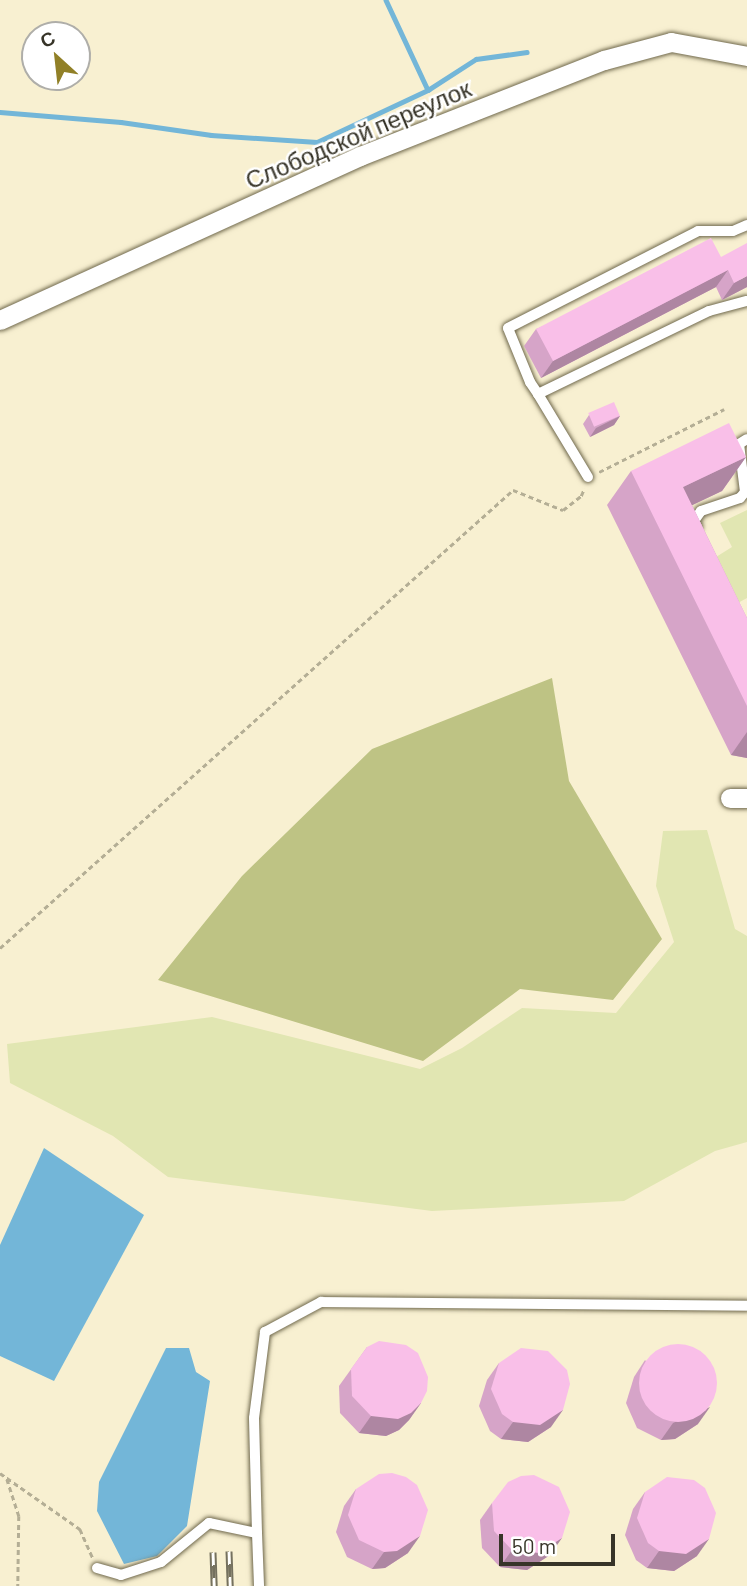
<!DOCTYPE html>
<html>
<head>
<meta charset="utf-8">
<style>
  body { margin:0 }
  #map { position:relative; width:747px; height:1586px; overflow:hidden; background:#f8f0d1; font-family:Barlow,sans-serif }
  div>[style] { position:absolute }
  .green>* { inset:0; background:#e1e6b2 }
  .forest>* { inset:0; background:#bec384 }
  .water>* { inset:0; background:#73b6d8 }
  .stream>* { height:4.5px; margin:-2.25px; padding:0 2.25px; transform-origin:2.25px; border-radius:2.25px; background:#73b6d8 }
  .path>* { height:2.5px; margin-top:-1.25px; transform-origin:0; background:repeating-linear-gradient(90deg,#b4ae95 0 5px,transparent 0 8.5px) }
  .roads { filter:drop-shadow(0 0 2px #70694d) drop-shadow(0 0 2px #70694d) }
  .service>* { height:10px; margin:-5px; padding:0 5px; transform-origin:5px; border-radius:5px; background:#fff }
  .minor>* { height:19px; margin:-9.5px; padding:0 9.5px; transform-origin:9.5px; border-radius:9.5px; background:#fff }
  .rail>* { height:7px; margin-top:-3.5px; transform-origin:0; background:repeating-linear-gradient(90deg,#fff 0 13px,#75715f 0 26px); box-sizing:border-box; border-block:2px solid #75715f }
  .wall>* { inset:0; background:#d6a4c8 }
  .shaded-wall>* { inset:0; background:#ae86a2 }
  .building>* { inset:0; background:#f9bfe8; transform-origin:0 0 }
  .round { border-radius:50% }
  span { translate:-50% -50%; white-space:nowrap; text-align:center; line-height:1.15; -webkit-text-stroke:5px #fff; paint-order:stroke }
  .street-label { font-size:24px; color:#373428 }
  .north { position:absolute; left:21px; top:21px; width:70px; height:70px; box-sizing:border-box; background:#fff; border:2px solid #afaea9; border-radius:50%; rotate:333deg; font-size:19px; font-weight:700; line-height:28px; text-align:center; color:#373428 }
  .north::after { content:''; display:block; margin:auto; width:24px; height:32px; background:#918027; clip-path:polygon(50% 0,100% 100%,50% 72%,0 100%) }
  .scale { position:absolute; left:499px; top:1534px; width:116px; height:32px; box-sizing:border-box; border:4px solid #373428; border-top:0; padding-left:9px; font-size:21px; line-height:24px; white-space:nowrap; color:#373428; -webkit-text-stroke:5px #fff; paint-order:stroke }
</style>
</head>
<body>
<div id="map">
  <div class="green">
    <i style="clip-path:polygon(747px 510px,747px 598px,736px 604px,716px 557px,732px 547px,720px 523px)"></i>
    <i style="clip-path:polygon(707px 830px,735px 929px,747px 936px,747px 1142px,715px 1151px,624px 1201px,432px 1211px,168px 1177px,113px 1136px,10px 1083px,7px 1044px,212px 1017px,420px 1069px,462px 1048px,522px 1008px,616px 1013px,674px 942px,656px 886px,663px 831px)"></i>
  </div>
  <div class="forest">
    <i style="clip-path:polygon(552px 678px,569px 781px,662px 939px,613px 1000px,520px 989px,423px 1061px,158px 980px,242px 876px,372px 749px)"></i>
  </div>
  <div class="water">
    <i style="clip-path:polygon(44px 1148px,144px 1215px,54px 1381px,0 1356px,0 1245px)"></i>
    <i style="clip-path:polygon(166px 1348px,189px 1348px,196px 1372px,210px 1381px,187px 1526px,157px 1556px,124px 1564px,97px 1511px,99px 1482px)"></i>
  </div>
  <div class="stream">
    <i style="left:386px;top:0;width:99px;rotate:65deg"></i>
    <i style="left:0;top:112px;width:121px;rotate:4.7deg"></i>
    <i style="left:121px;top:122px;width:91px;rotate:8.2deg"></i>
    <i style="left:211px;top:135px;width:106px;rotate:3.8deg"></i>
    <i style="left:317px;top:142px;width:123px;rotate:-25.1deg"></i>
    <i style="left:428px;top:90px;width:57px;rotate:-32.9deg"></i>
    <i style="left:476px;top:59px;width:51px;rotate:-7.8deg"></i>
  </div>
  <div class="path">
    <i style="left:599px;top:472px;width:140px;rotate:-26.7deg"></i>
    <i style="left:0;top:948px;width:688px;rotate:-41.76deg"></i>
    <i style="left:513px;top:490px;width:54px;rotate:21.8deg"></i>
    <i style="left:563px;top:510px;width:23px;rotate:-38deg"></i>
    <i style="left:581px;top:496px;width:8px;rotate:-67deg"></i>
    <i style="left:0;top:1473px;width:98px;rotate:35deg"></i>
    <i style="left:80px;top:1529px;width:32px;rotate:66deg"></i>
    <i style="left:7px;top:1479px;width:39px;rotate:72deg"></i>
    <i style="left:19px;top:1516px;width:70px;rotate:90.8deg"></i>
  </div>
  <div class="roads">
    <div class="service">
      <i style="left:538px;top:394px;width:14px;rotate:-124deg"></i>
      <i style="left:530px;top:382px;width:58px;rotate:-112.2deg"></i>
      <i style="left:508px;top:328px;width:213px;rotate:-27deg"></i>
      <i style="left:698px;top:231px;width:35px"></i>
      <i style="left:733px;top:231px;width:15px;rotate:-23deg"></i>
      <i style="left:588px;top:477px;width:97px;rotate:-121.1deg"></i>
      <i style="left:538px;top:394px;width:190px;rotate:-25.9deg"></i>
      <i style="left:709px;top:311px;width:39px;rotate:-15deg"></i>
      <i style="left:697px;top:527px;width:7px;rotate:-117deg"></i>
      <i style="left:694px;top:521px;width:12px;rotate:-55deg"></i>
      <i style="left:701px;top:511px;width:41px;rotate:-18.4deg"></i>
      <i style="left:740px;top:498px;width:8px;rotate:-50deg"></i>
      <i style="left:745px;top:492px;width:48px;rotate:-97.1deg"></i>
      <i style="left:739px;top:444px;width:9px;rotate:-32deg"></i>
      <i style="left:257px;top:1533px;width:115px;rotate:-91.5deg"></i>
      <i style="left:254px;top:1418px;width:87px;rotate:-82.7deg"></i>
      <i style="left:265px;top:1332px;width:64px;rotate:-28.2deg"></i>
      <i style="left:321px;top:1302px;width:426px;rotate:0.5deg"></i>
      <i style="left:97px;top:1568px;width:25px;rotate:16deg"></i>
      <i style="left:121px;top:1575px;width:42px;rotate:-18deg"></i>
      <i style="left:161px;top:1562px;width:62px;rotate:-39.1deg"></i>
      <i style="left:209px;top:1523px;width:49px;rotate:11.8deg"></i>
      <i style="left:257px;top:1533px;width:53px;rotate:87.8deg"></i>
    </div>
    <div class="minor">
      <i style="left:0;top:320px;width:396px;rotate:-24.5deg"></i>
      <i style="left:360px;top:156px;width:262px;rotate:-21.5deg"></i>
      <i style="left:604px;top:60px;width:69px;rotate:-15deg"></i>
      <i style="left:671px;top:42px;width:77px;rotate:10.4deg"></i>
      <i style="left:730px;top:798px;width:17px"></i>
    </div>
  </div>
  <div class="rail">
    <i style="left:229px;top:1551px;width:35px;rotate:88deg"></i>
    <i style="left:213px;top:1552px;width:34px;rotate:88deg"></i>
  </div>
  <div class="wall">
    <i style="clip-path:polygon(721px 257px,747px 287px,722px 300px,716px 287px,541px 378px,524px 346px,536px 329px)"></i>
    <i style="clip-path:polygon(589px 415px,620px 416px,614px 425px,590px 437px,583px 424px)"></i>
    <i style="clip-path:polygon(746px 457px,722px 491px,692px 505px,747px 618px,747px 758px,731px 755px,607px 505px,631px 471px)"></i>
    <i style="clip-path:polygon(367px 1347px,421px 1403px,409px 1420px,399px 1430px,386px 1436px,359px 1433px,340px 1413px,339px 1386px)"></i>
    <i style="clip-path:polygon(645px 1360px,698px 1424px,675px 1439px,661px 1440px,637px 1428px,626px 1403px,634px 1377px)"></i>
    <i style="clip-path:polygon(499px 1363px,551px 1427px,528px 1442px,501px 1439px,490px 1431px,479px 1406px,487px 1380px)"></i>
    <i style="clip-path:polygon(356px 1489px,408px 1553px,385px 1568px,372px 1569px,347px 1557px,336px 1532px,344px 1506px)"></i>
    <i style="clip-path:polygon(645px 1492px,697px 1556px,674px 1571px,647px 1568px,636px 1560px,625px 1535px,633px 1509px)"></i>
    <i style="clip-path:polygon(492px 1503px,550px 1555px,527px 1570px,500px 1567px,482px 1548px,480px 1520px)"></i>
  </div>
  <div class="shaded-wall">
    <i style="clip-path:polygon(728px 270px,716px 287px,541px 378px,553px 361px)"></i>
    <i style="clip-path:polygon(747px 276px,747px 287px,722px 300px,734px 283px)"></i>
    <i style="clip-path:polygon(620px 416px,614px 425px,590px 437px,596px 428px)"></i>
    <i style="clip-path:polygon(746px 457px,722px 491px,659px 521px,683px 487px)"></i>
    <i style="clip-path:polygon(747px 732px,747px 758px,731px 755px)"></i>
    <i style="clip-path:polygon(421px 1403px,409px 1420px,399px 1430px,386px 1436px,359px 1433px,371px 1416px)"></i>
    <i style="clip-path:polygon(710px 1407px,698px 1424px,675px 1439px,661px 1440px,673px 1423px)"></i>
    <i style="clip-path:polygon(563px 1410px,551px 1427px,528px 1442px,501px 1439px,513px 1422px)"></i>
    <i style="clip-path:polygon(420px 1536px,408px 1553px,385px 1568px,372px 1569px,384px 1552px)"></i>
    <i style="clip-path:polygon(562px 1538px,550px 1555px,527px 1570px,500px 1567px,512px 1550px)"></i>
    <i style="clip-path:polygon(709px 1539px,697px 1556px,674px 1571px,647px 1568px,659px 1551px)"></i>
  </div>
  <div class="building">
    <i style="clip-path:polygon(711px 238px,721px 257px,747px 243px,747px 276px,734px 283px,728px 270px,553px 361px,536px 329px)"></i>
    <i style="left:614px;top:402px;width:15px;height:28px;rotate:67deg"></i>
    <i style="clip-path:polygon(729px 423px,746px 457px,683px 487px,747px 618px,747px 706px,631px 471px)"></i>
    <i style="clip-path:polygon(379px 1341px,406px 1345px,418px 1353px,428px 1377px,427px 1391px,421px 1403px,411px 1413px,398px 1419px,371px 1416px,352px 1396px,351px 1369px,367px 1347px)"></i>
    <i class="round" style="left:639px;top:1344px;width:78px;height:78px"></i>
    <i style="clip-path:polygon(521px 1348px,548px 1351px,567px 1370px,570px 1384px,563px 1410px,540px 1425px,513px 1422px,502px 1414px,491px 1389px,499px 1363px)"></i>
    <i style="clip-path:polygon(392px 1473px,406px 1477px,417px 1485px,428px 1510px,420px 1536px,397px 1551px,384px 1552px,359px 1540px,348px 1515px,356px 1489px,379px 1474px)"></i>
    <i style="clip-path:polygon(534px 1475px,559px 1487px,570px 1512px,562px 1538px,539px 1553px,512px 1550px,494px 1531px,492px 1503px,508px 1482px,521px 1476px)"></i>
    <i style="clip-path:polygon(667px 1477px,694px 1480px,705px 1488px,716px 1513px,709px 1539px,686px 1554px,659px 1551px,648px 1543px,637px 1518px,645px 1492px)"></i>
  </div>
  <div class="street-label">
    <span style="left:358px;top:134px;rotate:-23deg">Слободской переулок</span>
  </div>
  <div class="north">С</div>
  <div class="scale">50 m</div>
</div>
</body>
</html>
